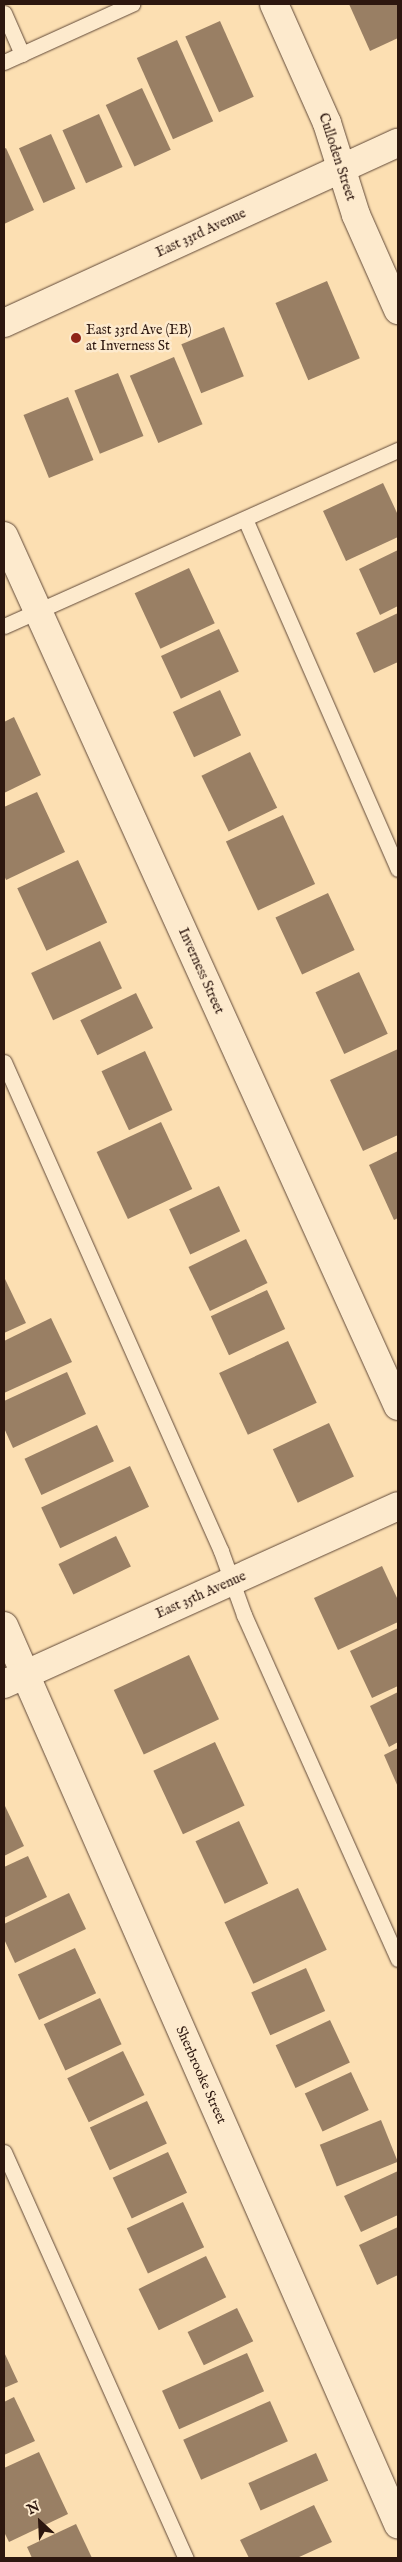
<!DOCTYPE html>
<html>
<head>
<meta charset="utf-8">
<style>
  body { margin:0 }
  #map { position:relative; width:402px; height:2562px; overflow:hidden; background:#fcdfb2; font-family:"IM FELL English",serif }
  div>[style] { position:absolute }
  .building>* { inset:0; background:#997f64; transform-origin:0 0 }
  .roads { filter:drop-shadow(0 0 1px #614938) drop-shadow(0 0 1px #614938) }
  .service>* { height:15px; margin:-7.5px; padding:0 7.5px; transform-origin:7.5px; border-radius:7.5px; background:#fdeacd }
  .minor>* { height:28px; margin:-14px; padding:0 14px; transform-origin:14px; border-radius:14px; background:#fdeacd }
  .tertiary>* { height:28px; margin:-14px; padding:0 14px; transform-origin:14px; border-radius:14px; background:#fdeacd }
  .dots>* { width:14px; height:14px; translate:-50% -50%; box-sizing:border-box; border:2px solid #fdeacd; border-radius:50% }
  span { translate:-50% -50%; white-space:nowrap; text-align:center; line-height:1.15; -webkit-text-stroke:5px #fdeacd; paint-order:stroke }
  .street-label { font-size:14px; color:#2d170f }
  .poi-label { font-size:14px; color:#2d170f }
  .left { translate:0 -50%; text-align:left }
  .frame { position:absolute; inset:0; border:5px solid #2d170f; pointer-events:none }
  .north { position:absolute; left:15px; top:2497px; width:50px; height:50px; -webkit-text-stroke:4px #fdeacd; paint-order:stroke; rotate:335deg; font-size:14px; font-weight:700; line-height:20px; text-align:center; color:#2d170f }
  .north::after { content:''; display:block; margin:auto; width:18px; height:22px; background:#2d170f; clip-path:polygon(50% 0,100% 100%,50% 72%,0 100%) }
</style>
</head>
<body>
<div id="map">
  <div class="building">
    <i style="clip-path:polygon(349px 4px,398px 4px,398px 38px,370px 51px)"></i>
    <i style="left:220px;top:21px;width:83px;height:38px;rotate:66deg"></i>
    <i style="left:177px;top:40px;width:89px;height:44px;rotate:66deg"></i>
    <i style="left:142px;top:88px;width:68px;height:40px;rotate:65deg"></i>
    <i style="left:99px;top:114px;width:58px;height:40px;rotate:66deg"></i>
    <i style="left:51px;top:134px;width:60px;height:35px;rotate:66deg"></i>
    <i style="clip-path:polygon(6px 148px,34px 210px,4px 224px,4px 149px)"></i>
    <i style="left:327px;top:281px;width:84px;height:56px;rotate:67deg"></i>
    <i style="left:224px;top:327px;width:53px;height:46px;rotate:68deg"></i>
    <i style="left:174px;top:357px;width:73px;height:48px;rotate:67deg"></i>
    <i style="left:118px;top:373px;width:68px;height:47px;rotate:68deg"></i>
    <i style="left:68px;top:397px;width:68px;height:48px;rotate:68deg"></i>
    <i style="clip-path:polygon(383px 483px,398px 515px,398px 537px,346px 561px,323px 511px)"></i>
    <i style="clip-path:polygon(398px 550px,398px 606px,380px 615px,359px 569px)"></i>
    <i style="left:189px;top:568px;width:61px;height:60px;rotate:65deg"></i>
    <i style="clip-path:polygon(398px 613px,398px 662px,374px 673px,356px 633px)"></i>
    <i style="left:219px;top:629px;width:47px;height:64px;rotate:65deg"></i>
    <i style="left:220px;top:690px;width:50px;height:52px;rotate:65deg"></i>
    <i style="clip-path:polygon(14px 717px,41px 775px,4px 793px,4px 722px)"></i>
    <i style="left:250px;top:752px;width:62px;height:54px;rotate:64deg"></i>
    <i style="clip-path:polygon(37px 792px,65px 852px,6px 880px,4px 875px,4px 807px)"></i>
    <i style="left:283px;top:815px;width:76px;height:63px;rotate:65deg"></i>
    <i style="left:78px;top:860px;width:69px;height:67px;rotate:65deg"></i>
    <i style="left:328px;top:893px;width:63px;height:58px;rotate:65deg"></i>
    <i style="left:100px;top:941px;width:52px;height:76px;rotate:65deg"></i>
    <i style="left:359px;top:972px;width:68px;height:48px;rotate:65deg"></i>
    <i style="left:136px;top:993px;width:39px;height:62px;rotate:64deg"></i>
    <i style="clip-path:polygon(398px 1049px,398px 1135px,363px 1151px,330px 1080px)"></i>
    <i style="left:145px;top:1051px;width:65px;height:48px;rotate:65deg"></i>
    <i style="left:161px;top:1122px;width:74px;height:71px;rotate:65deg"></i>
    <i style="clip-path:polygon(398px 1151px,398px 1218px,394px 1220px,369px 1165px)"></i>
    <i style="left:219px;top:1186px;width:50px;height:55px;rotate:65deg"></i>
    <i style="left:246px;top:1239px;width:49px;height:64px;rotate:64deg"></i>
    <i style="clip-path:polygon(5px 1279px,26px 1323px,4px 1333px,4px 1280px)"></i>
    <i style="left:267px;top:1290px;width:43px;height:62px;rotate:65deg"></i>
    <i style="clip-path:polygon(51px 1318px,72px 1362px,4px 1393px,4px 1341px)"></i>
    <i style="left:288px;top:1341px;width:68px;height:76px;rotate:65deg"></i>
    <i style="clip-path:polygon(67px 1372px,86px 1414px,13px 1448px,4px 1428px,4px 1401px)"></i>
    <i style="left:329px;top:1423px;width:59px;height:62px;rotate:65deg"></i>
    <i style="left:97px;top:1425px;width:40px;height:80px;rotate:65deg"></i>
    <i style="left:130px;top:1466px;width:45px;height:98px;rotate:65deg"></i>
    <i style="left:116px;top:1536px;width:34px;height:64px;rotate:64deg"></i>
    <i style="clip-path:polygon(382px 1566px,398px 1600px,398px 1622px,338px 1650px,314px 1598px)"></i>
    <i style="clip-path:polygon(398px 1628px,398px 1686px,372px 1698px,350px 1651px)"></i>
    <i style="left:189px;top:1655px;width:71px;height:83px;rotate:65deg"></i>
    <i style="clip-path:polygon(398px 1692px,398px 1742px,389px 1747px,370px 1706px)"></i>
    <i style="left:215px;top:1742px;width:70px;height:68px;rotate:65deg"></i>
    <i style="clip-path:polygon(398px 1748px,398px 1787px,384px 1755px)"></i>
    <i style="clip-path:polygon(5px 1806px,24px 1846px,4px 1856px,4px 1807px)"></i>
    <i style="left:239px;top:1821px;width:69px;height:48px;rotate:65deg"></i>
    <i style="clip-path:polygon(28px 1856px,47px 1897px,4px 1918px,4px 1867px)"></i>
    <i style="left:298px;top:1888px;width:68px;height:81px;rotate:65deg"></i>
    <i style="clip-path:polygon(69px 1893px,86px 1929px,15px 1963px,4px 1939px,4px 1924px)"></i>
    <i style="left:75px;top:1948px;width:50px;height:63px;rotate:65deg"></i>
    <i style="left:306px;top:1968px;width:47px;height:60px;rotate:66deg"></i>
    <i style="left:100px;top:1998px;width:51px;height:62px;rotate:65deg"></i>
    <i style="left:330px;top:2020px;width:47px;height:60px;rotate:65deg"></i>
    <i style="left:123px;top:2051px;width:49px;height:62px;rotate:64deg"></i>
    <i style="left:351px;top:2072px;width:42px;height:51px;rotate:65deg"></i>
    <i style="left:147px;top:2101px;width:47px;height:63px;rotate:65deg"></i>
    <i style="left:381px;top:2120px;width:45px;height:66px;rotate:68deg"></i>
    <i style="left:168px;top:2152px;width:45px;height:61px;rotate:65deg"></i>
    <i style="clip-path:polygon(398px 2171px,398px 2215px,361px 2232px,344px 2196px)"></i>
    <i style="left:183px;top:2202px;width:50px;height:62px;rotate:65deg"></i>
    <i style="clip-path:polygon(398px 2227px,398px 2275px,377px 2285px,359px 2245px)"></i>
    <i style="left:206px;top:2256px;width:46px;height:75px;rotate:64deg"></i>
    <i style="left:237px;top:2308px;width:37px;height:55px;rotate:64deg"></i>
    <i style="clip-path:polygon(4px 2352px,18px 2382px,4px 2388px)"></i>
    <i style="left:247px;top:2353px;width:42px;height:93px;rotate:66deg"></i>
    <i style="clip-path:polygon(14px 2397px,35px 2441px,4px 2455px,4px 2402px)"></i>
    <i style="left:270px;top:2401px;width:44px;height:95px;rotate:66deg"></i>
    <i style="clip-path:polygon(39px 2452px,68px 2514px,9px 2542px,4px 2532px,4px 2468px)"></i>
    <i style="left:316px;top:2453px;width:30px;height:74px;rotate:66deg"></i>
    <i style="clip-path:polygon(314px 2505px,332px 2542px,297px 2558px,249px 2558px,240px 2540px)"></i>
    <i style="clip-path:polygon(76px 2524px,92px 2558px,32px 2558px,27px 2547px)"></i>
  </div>
  <div class="roads">
    <div class="service">
      <i style="left:4px;top:13px;width:45px;rotate:66.3deg"></i>
      <i style="left:4px;top:62px;width:141px;rotate:-24.4deg"></i>
      <i style="left:245px;top:519px;width:382px;rotate:66.4deg"></i>
      <i style="left:4px;top:626px;width:432px;rotate:-24.1deg"></i>
      <i style="left:4px;top:1062px;width:535px;rotate:66.07deg"></i>
      <i style="left:221px;top:1551px;width:68px;rotate:70.2deg"></i>
      <i style="left:244px;top:1615px;width:377px;rotate:65.9deg"></i>
      <i style="left:4px;top:2152px;width:445px;rotate:65.9deg"></i>
    </div>
    <div class="minor">
      <i style="left:274px;top:4px;width:130px;rotate:66deg"></i>
      <i style="left:327px;top:123px;width:96px;rotate:72.5deg"></i>
      <i style="left:356px;top:215px;width:104px;rotate:66.1deg"></i>
      <i style="left:4px;top:536px;width:955px;rotate:65.64deg"></i>
      <i style="left:4px;top:1626px;width:981px;rotate:66.31deg"></i>
      <i style="left:4px;top:1684px;width:432px;rotate:-24.3deg"></i>
    </div>
    <div class="tertiary">
      <i style="left:4px;top:323px;width:433px;rotate:-24.6deg"></i>
    </div>
  </div>
  <div class="dots">
    <i style="left:76px;top:338px;background:#8f2418"></i>
  </div>
  <div class="street-label">
    <span style="left:337px;top:157px;rotate:72deg">Culloden Street</span>
    <span style="left:201px;top:233px;rotate:-25deg">East 33rd Avenue</span>
    <span style="left:201px;top:971px;rotate:66deg">Inverness Street</span>
    <span style="left:201px;top:1595px;rotate:-24deg">East 35th Avenue</span>
    <span style="left:201px;top:2075px;rotate:66deg">Sherbrooke Street</span>
  </div>
  <div class="poi-label">
    <span class="left" style="left:86px;top:338px">East 33rd Ave (EB)<br>at Inverness St</span>
  </div>
  <div class="frame"></div>
  <div class="north">N</div>
</div>
</body>
</html>
